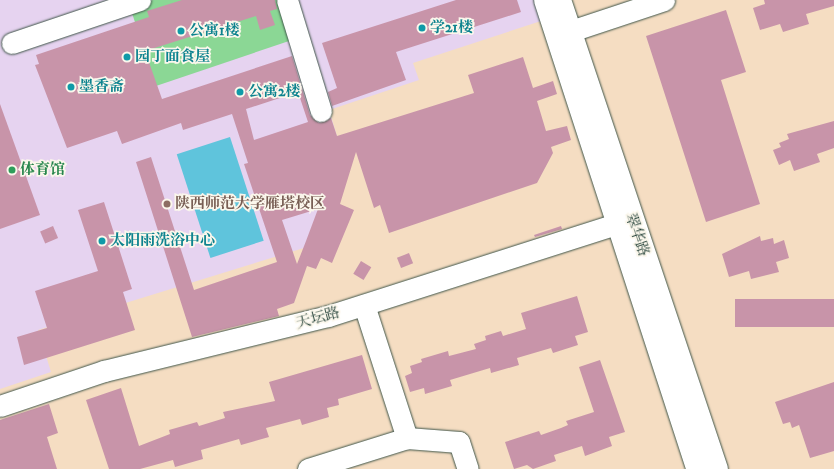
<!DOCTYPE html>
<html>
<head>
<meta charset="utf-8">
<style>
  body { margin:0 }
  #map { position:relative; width:834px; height:469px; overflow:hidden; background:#f5ddc2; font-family:"IM FELL DW Pica","Noto Serif SC",serif }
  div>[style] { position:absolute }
  .built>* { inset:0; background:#e6d3f0 }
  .green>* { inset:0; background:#8bd795 }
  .water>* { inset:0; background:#5fc4dc; transform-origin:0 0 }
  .building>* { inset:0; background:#c894a9; transform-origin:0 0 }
  .roads { filter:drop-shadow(0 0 1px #3f5549) drop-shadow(0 0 1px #3f5549) }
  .minor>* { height:21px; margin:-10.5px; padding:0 10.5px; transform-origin:10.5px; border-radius:10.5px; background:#fff }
  .major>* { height:22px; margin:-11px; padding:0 11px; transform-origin:11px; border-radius:11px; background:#fff }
  .dots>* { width:11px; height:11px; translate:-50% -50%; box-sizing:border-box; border:2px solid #fbf7ec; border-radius:50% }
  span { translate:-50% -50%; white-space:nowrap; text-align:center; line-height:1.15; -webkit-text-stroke:3.5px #fbf7ec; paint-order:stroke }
  .culture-label { font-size:15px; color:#0d838f; font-weight:700 }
  .left { translate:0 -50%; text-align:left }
  .leisure-label { font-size:15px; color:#27864d; font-weight:700 }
  .education-label { font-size:15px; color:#785e54; font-weight:700 }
  .street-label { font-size:15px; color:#1f3d34 }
</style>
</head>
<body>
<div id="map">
  <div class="built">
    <i style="clip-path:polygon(0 0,534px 0,541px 21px,413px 63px,419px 80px,329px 110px,346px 166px,320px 243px,38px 330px,51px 372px,0 389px)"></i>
  </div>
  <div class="green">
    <i style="clip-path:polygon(153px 0,279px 0,292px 40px,156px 86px,130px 7px)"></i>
  </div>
  <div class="water">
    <i style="left:230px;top:137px;width:109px;height:56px;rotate:72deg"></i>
  </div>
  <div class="building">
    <i style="clip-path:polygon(evenodd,182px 0,275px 0,277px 9px,270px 11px,275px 25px,260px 30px,256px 16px,145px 51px,162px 99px,292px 56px,310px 115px,319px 123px,331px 118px,337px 136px,474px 93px,468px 75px,523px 57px,533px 88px,553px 81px,557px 94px,537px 101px,546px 131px,567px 126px,571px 140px,551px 147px,553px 153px,537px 183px,389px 233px,380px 205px,374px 208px,356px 152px,340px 204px,354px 210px,332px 263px,321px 258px,316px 269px,307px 266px,294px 303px,277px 309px,279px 316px,192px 337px,136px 162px,151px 157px,194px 290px,277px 262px,244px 164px,248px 163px,232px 114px,183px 130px,181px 123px,122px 144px,117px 131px,67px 148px,35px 65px,39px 64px,36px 55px,149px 17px,147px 11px,182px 0,298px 92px,308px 122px,254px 140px,246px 109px,298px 92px,182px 0,318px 209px,306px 241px,297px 264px,282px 220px,318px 209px)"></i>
    <i style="clip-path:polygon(456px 0,517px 0,521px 12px,396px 52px,406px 80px,332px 106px,328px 92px,337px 88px,322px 43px)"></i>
    <i style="clip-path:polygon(764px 0,834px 0,834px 6px,806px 14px,809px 24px,783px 32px,780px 24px,760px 30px,753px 8px,765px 4px)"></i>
    <i style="clip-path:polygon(726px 10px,746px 72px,721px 80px,760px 204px,706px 222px,646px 36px)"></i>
    <i style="clip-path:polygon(0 104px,40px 215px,0 229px)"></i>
    <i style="clip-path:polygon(834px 121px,834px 148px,817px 154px,820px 162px,794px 171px,790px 160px,779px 165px,773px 150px,781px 147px,779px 143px,789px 139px,787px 134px)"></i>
    <i style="clip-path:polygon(104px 202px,132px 289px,123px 292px,135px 330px,24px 365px,17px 337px,47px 328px,35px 291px,98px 271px,78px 210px)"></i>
    <i style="left:53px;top:226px;width:13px;height:14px;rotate:67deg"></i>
    <i style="clip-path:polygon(561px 226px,562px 229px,535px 237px,534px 235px)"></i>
    <i style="clip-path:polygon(760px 236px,761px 241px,773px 238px,774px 244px,784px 240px,789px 258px,776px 262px,779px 272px,751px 279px,749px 271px,729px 277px,722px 254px)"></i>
    <i style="left:409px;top:253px;width:11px;height:13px;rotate:68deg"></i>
    <i style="left:361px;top:261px;width:12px;height:15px;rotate:31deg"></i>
    <i style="clip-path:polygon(577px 296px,588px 332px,575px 336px,578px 345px,553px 353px,551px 348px,517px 358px,519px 365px,491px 373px,490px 368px,450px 380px,452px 386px,425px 394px,424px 388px,410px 392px,405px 376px,412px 373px,410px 366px,422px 362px,421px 359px,448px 351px,449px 356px,476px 349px,474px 344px,486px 340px,485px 336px,501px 331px,503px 336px,526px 329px,521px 313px)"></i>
    <i style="left:834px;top:299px;width:28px;height:99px;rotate:90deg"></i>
    <i style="clip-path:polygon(362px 355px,372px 389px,338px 399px,339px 405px,327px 408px,329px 417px,302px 425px,300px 419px,266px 428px,269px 437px,241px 445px,239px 439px,201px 450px,203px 459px,175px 467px,173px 460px,140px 469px,109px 469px,86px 400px,121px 388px,139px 446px,170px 434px,169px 430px,197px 422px,199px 426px,225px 418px,223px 412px,275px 401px,269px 382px)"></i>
    <i style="clip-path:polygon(600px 360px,625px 432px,609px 437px,612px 446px,585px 456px,582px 446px,554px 455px,556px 461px,533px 469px,527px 465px,514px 469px,505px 442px,539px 431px,541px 435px,561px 428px,568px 425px,566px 421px,594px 412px,579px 367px)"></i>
    <i style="clip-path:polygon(834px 382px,834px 451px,810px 458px,799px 425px,792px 428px,790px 422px,783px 424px,775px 402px)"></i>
    <i style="clip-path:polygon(49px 404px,58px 433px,47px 437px,57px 469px,0 469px,0 420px)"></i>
  </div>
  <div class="roads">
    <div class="minor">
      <i style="left:287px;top:0;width:116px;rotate:73deg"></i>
      <i style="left:571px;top:31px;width:98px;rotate:-18.4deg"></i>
      <i style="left:12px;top:43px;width:135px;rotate:-18.6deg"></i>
      <i style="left:364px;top:305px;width:140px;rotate:72.1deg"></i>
      <i style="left:0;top:406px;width:110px;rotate:-18.6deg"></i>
      <i style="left:104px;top:371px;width:231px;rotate:-13.8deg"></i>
      <i style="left:328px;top:316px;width:319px;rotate:-17.7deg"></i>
      <i style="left:308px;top:469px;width:104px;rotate:-17.4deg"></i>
      <i style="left:407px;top:438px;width:52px;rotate:4.4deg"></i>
      <i style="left:459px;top:442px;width:28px;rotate:72deg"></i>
    </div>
    <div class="major">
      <i style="left:545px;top:0;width:493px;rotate:72deg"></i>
      <i style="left:560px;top:0;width:495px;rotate:71.5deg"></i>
    </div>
  </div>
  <div class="dots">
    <i style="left:422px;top:28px;background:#0f9aa8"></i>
    <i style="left:181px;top:31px;background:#0f9aa8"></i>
    <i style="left:127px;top:57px;background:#0f9aa8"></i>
    <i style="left:71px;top:87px;background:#0f9aa8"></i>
    <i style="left:240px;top:92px;background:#0f9aa8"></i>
    <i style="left:12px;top:170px;background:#2e9e5b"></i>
    <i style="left:167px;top:204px;background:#8d6e63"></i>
    <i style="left:102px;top:241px;background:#0f9aa8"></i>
  </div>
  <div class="culture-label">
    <span class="left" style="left:430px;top:28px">学21楼</span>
    <span class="left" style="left:189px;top:31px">公寓1楼</span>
    <span class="left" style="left:135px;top:57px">园丁面食屋</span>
    <span class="left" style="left:79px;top:87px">墨香斋</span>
    <span class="left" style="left:248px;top:92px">公寓2楼</span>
    <span class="left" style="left:110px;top:241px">太阳雨洗浴中心</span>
  </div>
  <div class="leisure-label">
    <span class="left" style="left:20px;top:170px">体育馆</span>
  </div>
  <div class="education-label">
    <span class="left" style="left:175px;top:204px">陕西师范大学雁塔校区</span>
  </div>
  <div class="street-label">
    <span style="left:637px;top:235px;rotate:71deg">翠华路</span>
    <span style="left:318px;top:318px;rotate:-15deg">天坛路</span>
  </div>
</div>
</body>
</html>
